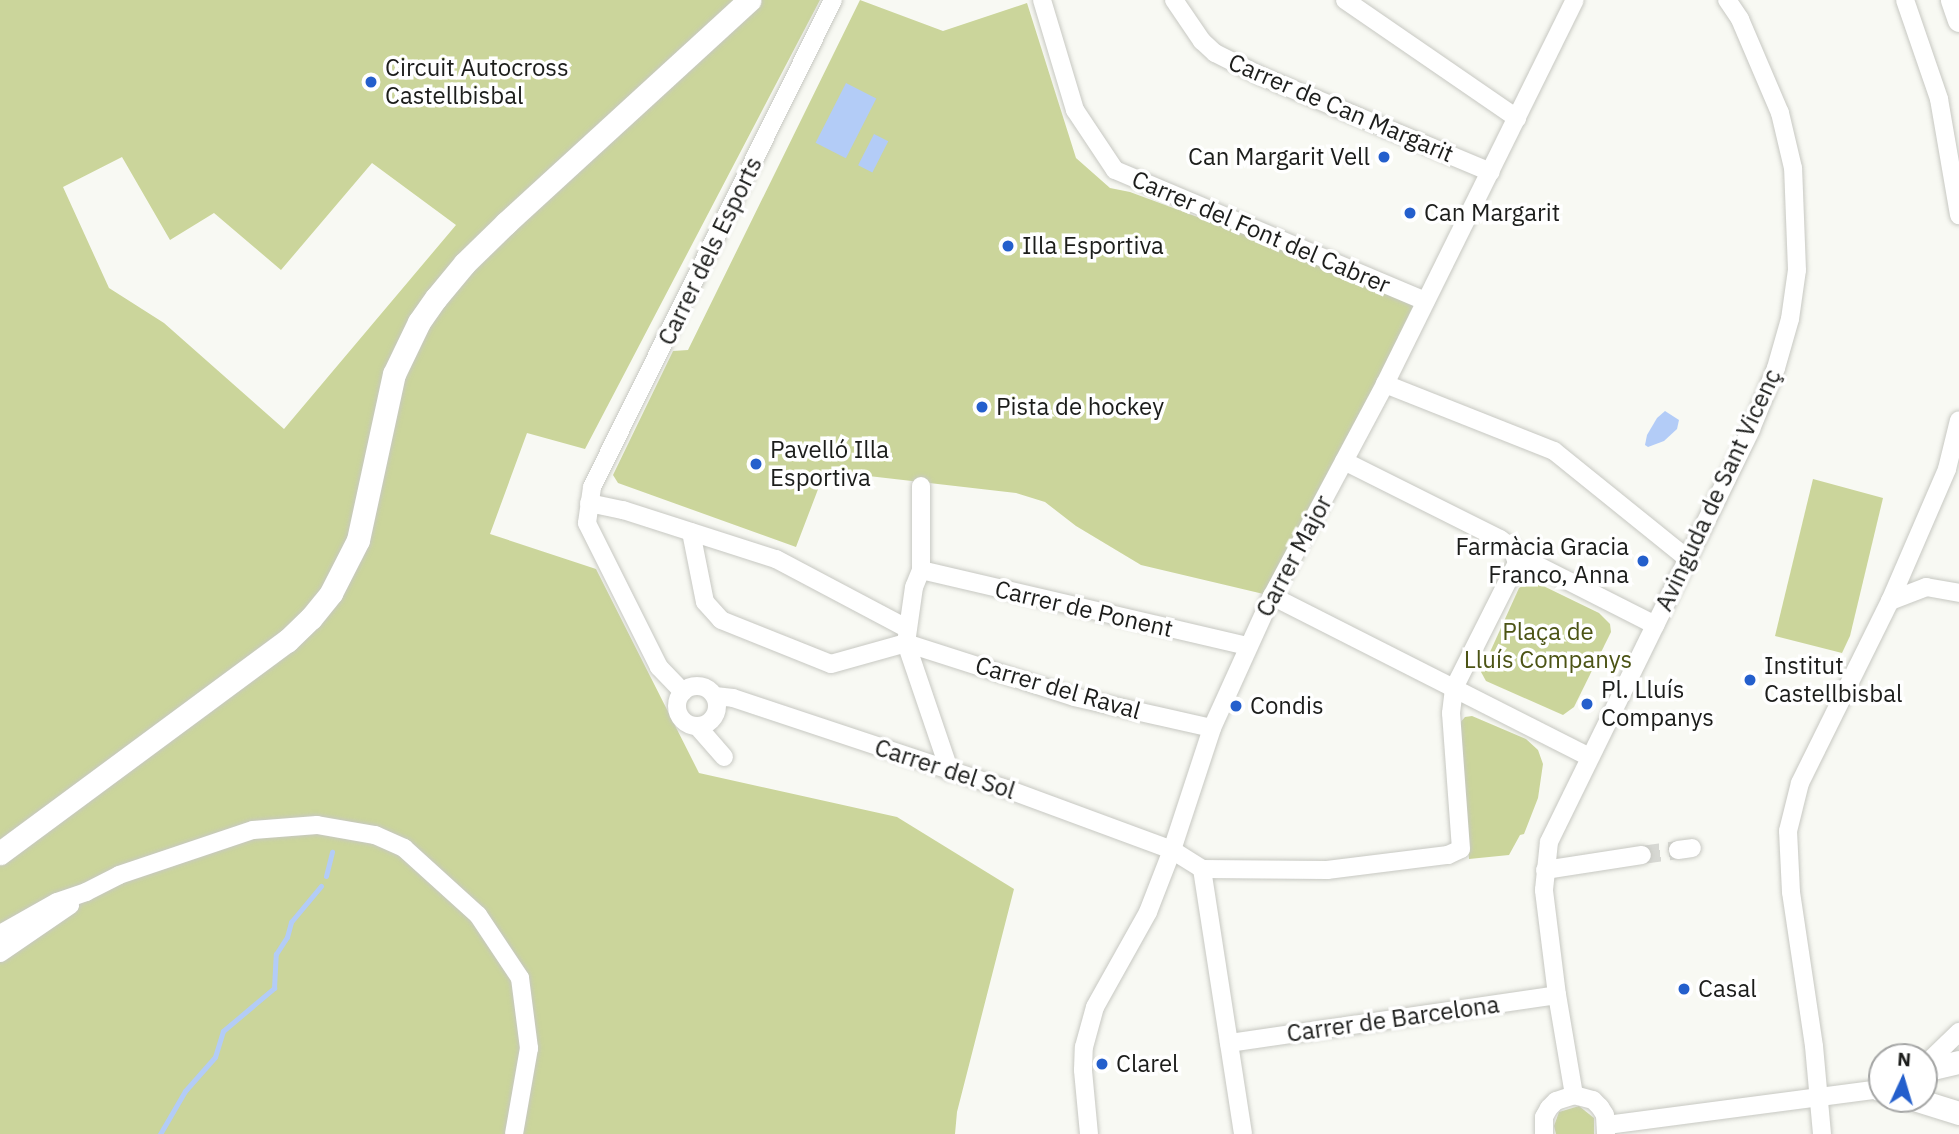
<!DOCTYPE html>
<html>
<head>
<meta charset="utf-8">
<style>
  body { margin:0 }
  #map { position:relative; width:1959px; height:1134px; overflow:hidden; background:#f8f9f3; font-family:"IBM Plex Sans",sans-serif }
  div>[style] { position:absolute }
  .green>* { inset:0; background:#cbd59b }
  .water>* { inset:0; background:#b3ccf7; transform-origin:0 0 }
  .stream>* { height:5px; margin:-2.5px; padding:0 2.5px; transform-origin:2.5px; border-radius:2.5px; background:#b3ccf7 }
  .minor-tunnel>* { height:18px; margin-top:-9px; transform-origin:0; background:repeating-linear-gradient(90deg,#d7d8d3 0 18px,transparent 0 27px) }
  .roads { filter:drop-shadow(0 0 2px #c7c8c2) drop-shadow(0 0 2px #c7c8c2) }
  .minor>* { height:18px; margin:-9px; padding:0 9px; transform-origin:9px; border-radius:9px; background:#fff }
  .minor>.ring { margin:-9px; padding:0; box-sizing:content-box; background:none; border:18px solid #fff; border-radius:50% }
  .tertiary>* { height:23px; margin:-11.5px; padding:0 11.5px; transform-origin:11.5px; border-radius:11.5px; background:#fff }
  .dots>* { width:19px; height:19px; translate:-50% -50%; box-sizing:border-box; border:4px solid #fff; border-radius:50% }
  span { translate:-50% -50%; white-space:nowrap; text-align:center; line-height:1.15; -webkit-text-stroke:7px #fff; paint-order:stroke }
  .poi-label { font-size:24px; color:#1c1d1b }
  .left { translate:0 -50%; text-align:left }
  .right { translate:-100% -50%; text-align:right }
  .street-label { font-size:24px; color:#1c1d1b }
  .park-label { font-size:24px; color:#4c5415 }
  .north { position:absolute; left:1868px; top:1043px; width:70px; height:70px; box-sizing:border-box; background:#fff; border:2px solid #a4a5a4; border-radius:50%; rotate:4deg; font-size:19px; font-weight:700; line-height:28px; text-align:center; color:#1c1d1b }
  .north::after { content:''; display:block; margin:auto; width:24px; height:32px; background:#245fcc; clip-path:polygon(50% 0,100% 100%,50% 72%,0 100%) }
</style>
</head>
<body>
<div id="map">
  <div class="green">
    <i style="clip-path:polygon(evenodd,0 0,820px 0,585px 449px,527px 433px,490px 534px,596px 569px,699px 773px,897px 817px,1014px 889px,957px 1112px,955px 1134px,0 1134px,0 0,122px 157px,170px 240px,214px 213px,281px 270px,372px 163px,456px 225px,284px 429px,164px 323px,109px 288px,63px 187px,122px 157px)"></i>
    <i style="clip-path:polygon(860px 0,943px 31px,1027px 3px,1076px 158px,1110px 188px,1130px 192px,1425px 301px,1272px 596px,1141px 565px,1076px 526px,1045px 502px,1016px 493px,825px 471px,796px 547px,618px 483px,613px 475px,673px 351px,688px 350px)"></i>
    <i style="clip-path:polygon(1813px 479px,1883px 498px,1850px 636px,1842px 653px,1775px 636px)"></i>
    <i style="clip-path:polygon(1531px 580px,1599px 613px,1610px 624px,1611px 632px,1574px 707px,1563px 715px,1486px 681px,1481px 672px,1519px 588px)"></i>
    <i style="clip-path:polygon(1472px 716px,1526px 739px,1538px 750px,1543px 764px,1538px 798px,1524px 834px,1520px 835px,1509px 855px,1469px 859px,1459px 724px,1465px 717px)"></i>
    <i style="clip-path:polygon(1579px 1106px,1594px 1118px,1594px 1134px,1556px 1134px,1554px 1126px,1559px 1112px)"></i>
  </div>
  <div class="water">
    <i style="left:846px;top:83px;width:34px;height:67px;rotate:27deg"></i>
    <i style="left:874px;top:134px;width:16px;height:35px;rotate:27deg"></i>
    <i style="clip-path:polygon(1665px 411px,1679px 420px,1677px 429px,1664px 441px,1648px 447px,1645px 445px,1647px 435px,1657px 418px)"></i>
  </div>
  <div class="stream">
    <i style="left:326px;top:876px;width:25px;rotate:-76deg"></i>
    <i style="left:160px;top:1134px;width:50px;rotate:-59.8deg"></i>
    <i style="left:185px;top:1091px;width:45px;rotate:-48.6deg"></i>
    <i style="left:215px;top:1057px;width:27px;rotate:-73deg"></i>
    <i style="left:223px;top:1031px;width:67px;rotate:-40.1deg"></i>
    <i style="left:274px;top:988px;width:34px;rotate:-87deg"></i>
    <i style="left:276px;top:954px;width:20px;rotate:-57deg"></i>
    <i style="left:287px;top:937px;width:16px;rotate:-75deg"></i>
    <i style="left:291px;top:922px;width:47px;rotate:-50.2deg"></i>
  </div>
  <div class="minor-tunnel">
    <i style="left:1642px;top:855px;width:36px;rotate:-8deg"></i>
  </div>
  <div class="roads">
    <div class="minor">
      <i style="left:1042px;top:0;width:115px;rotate:73.3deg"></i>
      <i style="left:1075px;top:110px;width:72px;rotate:56.3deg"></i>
      <i style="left:1115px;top:170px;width:337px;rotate:22.9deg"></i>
      <i style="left:1174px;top:0;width:50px;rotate:55.7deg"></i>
      <i style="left:1202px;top:41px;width:18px;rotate:43deg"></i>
      <i style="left:1215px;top:53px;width:51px;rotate:26.6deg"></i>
      <i style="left:1261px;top:76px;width:249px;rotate:22.7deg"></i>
      <i style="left:1345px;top:0;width:209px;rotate:34.5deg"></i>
      <i style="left:1905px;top:0;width:105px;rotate:71deg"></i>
      <i style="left:1939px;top:99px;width:118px;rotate:80.2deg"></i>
      <i style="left:1385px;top:384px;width:182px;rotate:21.6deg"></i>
      <i style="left:1554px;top:451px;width:172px;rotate:38.9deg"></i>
      <i style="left:1344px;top:461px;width:174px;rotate:26.6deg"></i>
      <i style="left:1500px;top:539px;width:15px;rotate:37deg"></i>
      <i style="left:1512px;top:548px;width:16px;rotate:72deg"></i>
      <i style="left:921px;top:486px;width:84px;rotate:90deg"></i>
      <i style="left:921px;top:570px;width:18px;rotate:112deg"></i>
      <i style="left:914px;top:587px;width:57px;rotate:98.1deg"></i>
      <i style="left:906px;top:643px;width:136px;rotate:71.2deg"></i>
      <i style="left:589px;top:503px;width:35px;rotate:12deg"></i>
      <i style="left:623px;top:510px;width:161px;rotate:17.8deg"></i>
      <i style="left:776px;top:559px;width:149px;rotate:27.9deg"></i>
      <i style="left:691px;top:532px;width:71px;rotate:78.7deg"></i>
      <i style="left:705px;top:602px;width:24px;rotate:48deg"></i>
      <i style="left:721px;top:620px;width:118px;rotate:21.8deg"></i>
      <i style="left:831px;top:664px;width:78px;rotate:-15.6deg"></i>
      <i style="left:921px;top:570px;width:336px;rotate:13.1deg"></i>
      <i style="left:1272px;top:596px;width:356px;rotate:26.9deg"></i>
      <i style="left:1890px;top:601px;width:39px;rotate:-21deg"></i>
      <i style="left:1926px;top:587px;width:34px;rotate:10deg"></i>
      <i style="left:906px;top:643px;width:176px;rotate:17.8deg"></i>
      <i style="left:1074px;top:697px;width:141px;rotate:12.7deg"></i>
      <i class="ring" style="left:677px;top:686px;width:22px;height:22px"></i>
      <i style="left:683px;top:692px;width:35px;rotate:-134deg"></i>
      <i style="left:659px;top:667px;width:161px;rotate:-116.6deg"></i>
      <i style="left:587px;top:523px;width:36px;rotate:-82deg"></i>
      <i style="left:592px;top:487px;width:543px;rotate:-63.67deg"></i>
      <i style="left:715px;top:696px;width:18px;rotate:6deg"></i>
      <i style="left:733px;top:698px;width:289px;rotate:18.4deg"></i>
      <i style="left:1007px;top:789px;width:176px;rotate:20.3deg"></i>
      <i style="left:1172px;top:850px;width:36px;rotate:32deg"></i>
      <i style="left:1202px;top:869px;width:125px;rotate:0.5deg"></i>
      <i style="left:1327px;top:870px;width:122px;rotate:-7.1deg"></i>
      <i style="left:1448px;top:855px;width:14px;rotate:-25deg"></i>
      <i style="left:1461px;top:849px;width:136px;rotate:-94.2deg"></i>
      <i style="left:1451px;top:713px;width:25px;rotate:-83deg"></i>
      <i style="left:1454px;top:688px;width:140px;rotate:-63.3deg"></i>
      <i style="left:1517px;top:563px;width:9px;rotate:-27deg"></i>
      <i style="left:1525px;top:559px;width:146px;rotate:26.9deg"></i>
      <i style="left:697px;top:726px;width:41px;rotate:48.9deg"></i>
      <i style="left:1678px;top:850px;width:14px;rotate:-8deg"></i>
      <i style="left:1202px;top:869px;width:268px;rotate:81.2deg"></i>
      <i style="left:1545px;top:870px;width:98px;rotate:-8.8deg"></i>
      <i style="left:0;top:934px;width:65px;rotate:-29.3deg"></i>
      <i style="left:57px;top:902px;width:31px;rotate:-19deg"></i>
      <i style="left:86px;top:892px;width:37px;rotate:-27deg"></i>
      <i style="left:119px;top:875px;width:141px;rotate:-18.6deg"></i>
      <i style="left:253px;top:830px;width:64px;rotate:-4.5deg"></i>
      <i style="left:317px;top:825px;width:59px;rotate:9.8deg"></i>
      <i style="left:375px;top:835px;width:32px;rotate:24deg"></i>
      <i style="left:404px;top:848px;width:100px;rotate:42.2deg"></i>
      <i style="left:478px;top:915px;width:76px;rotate:56.3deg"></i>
      <i style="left:520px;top:978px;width:71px;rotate:82.7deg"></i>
      <i style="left:529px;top:1048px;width:87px;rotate:99.9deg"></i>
      <i style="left:0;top:953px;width:85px;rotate:-34.4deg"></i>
      <i style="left:1229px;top:1043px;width:331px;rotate:-8.3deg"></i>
      <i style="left:1924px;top:1066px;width:49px;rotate:-44.2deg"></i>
      <i style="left:1574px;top:1095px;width:101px;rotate:-99.6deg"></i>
      <i style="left:1557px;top:995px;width:106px;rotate:-97.1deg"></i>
      <i style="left:1544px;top:890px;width:48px;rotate:-84.1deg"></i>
      <i style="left:1549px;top:842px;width:460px;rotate:-63.9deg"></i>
      <i style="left:1751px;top:429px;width:66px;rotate:-67.7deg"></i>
      <i style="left:1776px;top:368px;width:51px;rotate:-74.1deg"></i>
      <i style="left:1790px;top:319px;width:49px;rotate:-81.9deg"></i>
      <i style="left:1797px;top:270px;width:102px;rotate:-92.2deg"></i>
      <i style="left:1793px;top:168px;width:57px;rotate:-103.3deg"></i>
      <i style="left:1780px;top:113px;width:102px;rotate:-113.1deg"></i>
      <i style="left:1740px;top:19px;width:23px;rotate:-124deg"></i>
      <i style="left:1607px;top:1125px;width:274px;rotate:-7.5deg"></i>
      <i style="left:1089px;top:1134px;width:64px;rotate:-95.4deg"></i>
      <i style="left:1083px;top:1070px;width:23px;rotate:-88deg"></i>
      <i style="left:1084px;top:1047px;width:41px;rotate:-74.6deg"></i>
      <i style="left:1095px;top:1007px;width:109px;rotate:-60.8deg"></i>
      <i style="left:1148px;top:912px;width:66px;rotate:-68.8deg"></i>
      <i style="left:1172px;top:850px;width:128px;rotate:-71.8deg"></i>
      <i style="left:1212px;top:728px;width:145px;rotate:-65.6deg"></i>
      <i style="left:1272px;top:596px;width:240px;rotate:-61.9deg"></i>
      <i style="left:1385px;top:384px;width:428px;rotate:-63.7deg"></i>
      <i style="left:1544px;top:1134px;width:17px;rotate:-90deg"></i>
      <i style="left:1544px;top:1117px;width:10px;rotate:-61deg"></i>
      <i style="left:1549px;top:1108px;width:10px;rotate:-45deg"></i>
      <i style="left:1556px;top:1101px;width:19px;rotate:-18deg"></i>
      <i style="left:1574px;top:1095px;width:20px;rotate:15deg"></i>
      <i style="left:1593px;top:1100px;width:10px;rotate:45deg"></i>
      <i style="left:1600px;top:1107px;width:9px;rotate:58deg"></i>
      <i style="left:1605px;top:1115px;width:19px;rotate:87deg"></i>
      <i style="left:1822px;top:1134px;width:88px;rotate:-95.2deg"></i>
      <i style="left:1814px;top:1046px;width:156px;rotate:-98.5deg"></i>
      <i style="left:1791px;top:892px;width:61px;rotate:-92.8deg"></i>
      <i style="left:1788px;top:831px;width:49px;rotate:-76deg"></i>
      <i style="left:1800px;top:783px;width:203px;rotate:-63.7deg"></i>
      <i style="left:1890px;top:601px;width:144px;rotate:-66.6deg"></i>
      <i style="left:1947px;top:469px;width:50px;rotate:-76.2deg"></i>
    </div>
    <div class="tertiary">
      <i style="left:1952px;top:0;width:21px;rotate:71deg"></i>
      <i style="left:0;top:853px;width:357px;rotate:-36.5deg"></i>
      <i style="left:287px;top:641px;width:33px;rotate:-44deg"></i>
      <i style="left:311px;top:618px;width:32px;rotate:-51deg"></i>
      <i style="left:331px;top:593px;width:59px;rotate:-63deg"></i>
      <i style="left:358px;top:540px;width:170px;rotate:-77.8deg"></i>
      <i style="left:394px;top:374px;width:58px;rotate:-64.3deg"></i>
      <i style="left:419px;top:322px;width:29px;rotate:-55deg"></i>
      <i style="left:436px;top:298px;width:45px;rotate:-50.4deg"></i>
      <i style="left:465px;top:263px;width:57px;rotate:-44.3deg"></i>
      <i style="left:506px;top:223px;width:330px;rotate:-42.5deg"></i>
      <i style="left:1924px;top:1070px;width:36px;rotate:-13deg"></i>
      <i style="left:1879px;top:1089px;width:3px;rotate:-18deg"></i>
      <i style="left:1914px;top:1099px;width:47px;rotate:17.3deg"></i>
    </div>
  </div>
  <div class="dots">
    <i style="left:371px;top:82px;background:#245fcc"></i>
    <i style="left:1384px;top:157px;background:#245fcc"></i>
    <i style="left:1410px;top:213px;background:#245fcc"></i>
    <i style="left:1008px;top:246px;background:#245fcc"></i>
    <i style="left:982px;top:407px;background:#245fcc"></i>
    <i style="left:756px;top:464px;background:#245fcc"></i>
    <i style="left:1643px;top:561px;background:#245fcc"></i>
    <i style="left:1750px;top:680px;background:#245fcc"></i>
    <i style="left:1587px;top:704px;background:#245fcc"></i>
    <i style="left:1236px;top:706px;background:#245fcc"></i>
    <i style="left:1684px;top:989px;background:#245fcc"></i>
    <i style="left:1102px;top:1064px;background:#245fcc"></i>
  </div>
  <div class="poi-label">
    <span class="left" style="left:385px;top:82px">Circuit Autocross<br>Castellbisbal</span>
    <span class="right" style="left:1370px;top:157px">Can Margarit Vell</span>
    <span class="left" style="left:1424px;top:213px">Can Margarit</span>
    <span class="left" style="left:1022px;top:246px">Illa Esportiva</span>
    <span class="left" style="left:996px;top:407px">Pista de hockey</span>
    <span class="left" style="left:770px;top:464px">Pavelló Illa<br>Esportiva</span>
    <span class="right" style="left:1629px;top:561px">Farmàcia Gracia<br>Franco, Anna</span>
    <span class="left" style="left:1764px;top:680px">Institut<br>Castellbisbal</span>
    <span class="left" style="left:1601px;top:704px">Pl. Lluís<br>Companys</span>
    <span class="left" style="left:1250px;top:706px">Condis</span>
    <span class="left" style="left:1698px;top:989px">Casal</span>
    <span class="left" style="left:1116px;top:1064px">Clarel</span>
  </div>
  <div class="street-label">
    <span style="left:1341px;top:108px;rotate:23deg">Carrer de Can Margarit</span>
    <span style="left:1261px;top:232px;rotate:23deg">Carrer del Font del Cabrer</span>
    <span style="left:710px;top:251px;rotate:-64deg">Carrer dels Esports</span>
    <span style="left:1718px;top:490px;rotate:-65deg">Avinguda de Sant Vicenç</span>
    <span style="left:1294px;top:556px;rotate:-62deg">Carrer Major</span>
    <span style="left:1084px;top:609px;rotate:13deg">Carrer de Ponent</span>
    <span style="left:1058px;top:688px;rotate:16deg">Carrer del Raval</span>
    <span style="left:945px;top:769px;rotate:18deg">Carrer del Sol</span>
    <span style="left:1393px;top:1019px;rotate:-8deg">Carrer de Barcelona</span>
  </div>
  <div class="park-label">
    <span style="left:1548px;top:646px">Plaça de<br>Lluís Companys</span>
  </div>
  <div class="north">N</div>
</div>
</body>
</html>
